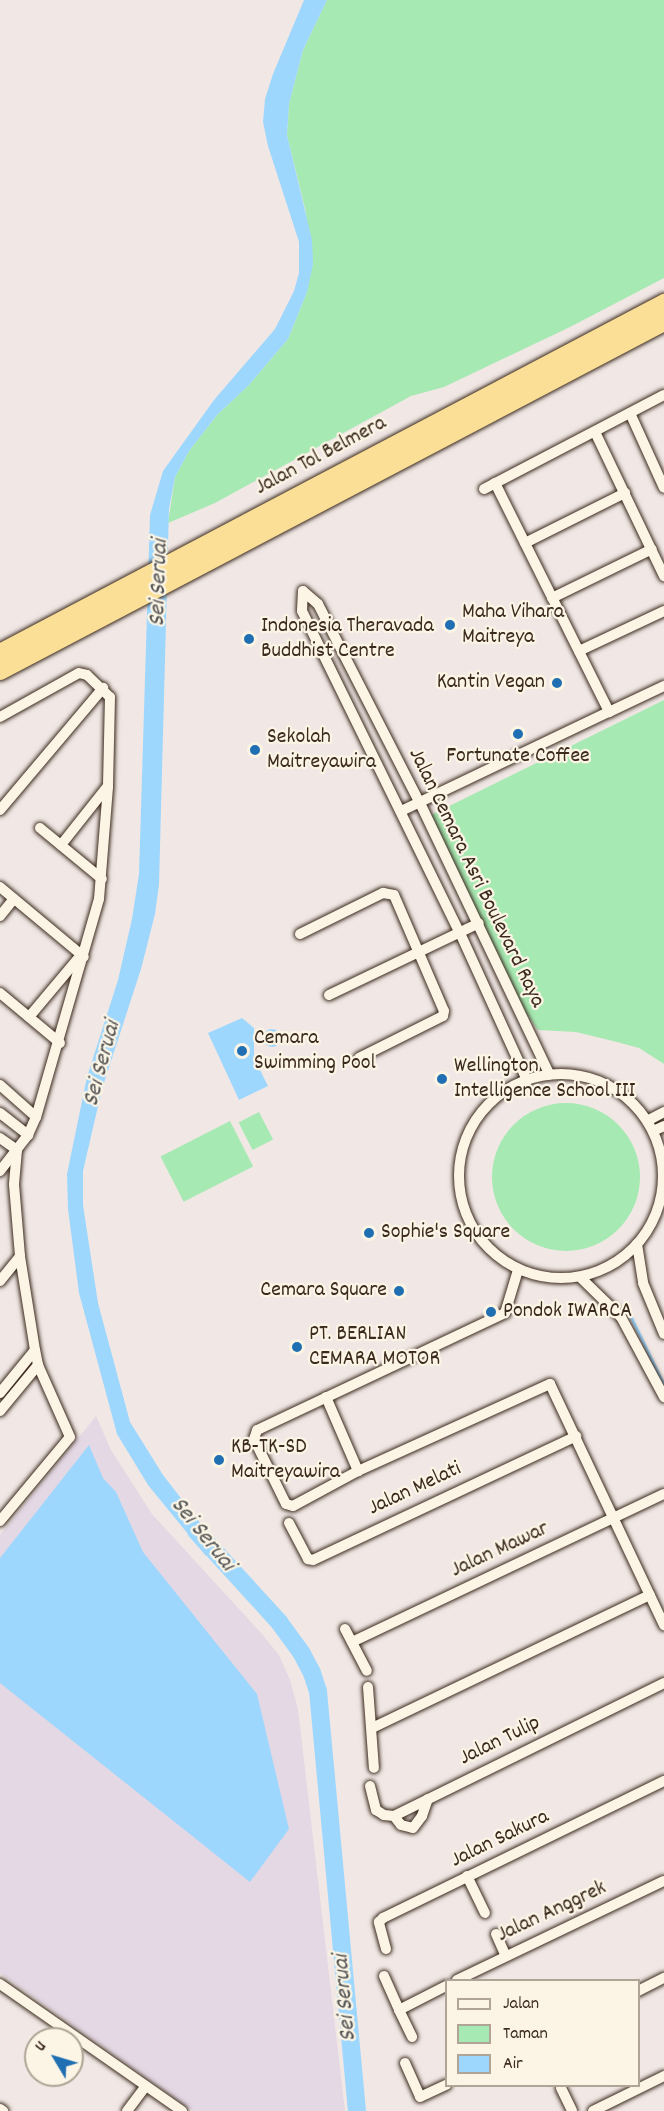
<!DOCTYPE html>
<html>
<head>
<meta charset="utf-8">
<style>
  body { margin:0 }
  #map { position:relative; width:664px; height:2111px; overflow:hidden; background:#f1e8e5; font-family:Dekko,sans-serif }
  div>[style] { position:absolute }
  .built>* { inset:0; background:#e4d8e4 }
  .green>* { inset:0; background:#a7e9b3; transform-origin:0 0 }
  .round { border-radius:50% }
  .water>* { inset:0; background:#9ed7fe }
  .stream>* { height:3px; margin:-1.5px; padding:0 1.5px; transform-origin:1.5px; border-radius:1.5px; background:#9ed7fe }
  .river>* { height:18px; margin:-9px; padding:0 9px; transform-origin:9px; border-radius:9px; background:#9ed7fe }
  .roads { filter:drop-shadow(0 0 2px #3b2a1e) drop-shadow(0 0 2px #3b2a1e) }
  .street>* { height:10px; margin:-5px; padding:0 5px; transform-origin:5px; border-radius:5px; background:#fcf5e5 }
  .street>.ring { margin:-5px; padding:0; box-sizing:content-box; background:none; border:10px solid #fcf5e5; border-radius:50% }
  .highway>* { height:18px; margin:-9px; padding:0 9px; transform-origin:9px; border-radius:9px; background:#fbdf96 }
  .dots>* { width:16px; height:16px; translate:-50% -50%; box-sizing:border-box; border:3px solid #fcf5e5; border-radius:50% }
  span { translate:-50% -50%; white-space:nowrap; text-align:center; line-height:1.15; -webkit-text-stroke:4.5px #fcf5e5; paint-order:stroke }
  .street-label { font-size:22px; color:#3b2a1e }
  .poi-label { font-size:22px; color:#3b2a1e }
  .left { translate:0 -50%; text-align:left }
  .right { translate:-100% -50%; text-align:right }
  .water-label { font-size:24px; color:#545556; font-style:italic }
  .legend { position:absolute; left:445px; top:1979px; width:195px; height:108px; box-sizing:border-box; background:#fcf5e5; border:2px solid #afa495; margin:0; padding:8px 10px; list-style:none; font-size:18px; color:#3b2a1e }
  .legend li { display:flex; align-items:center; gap:12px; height:30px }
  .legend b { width:30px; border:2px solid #afa495 }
  .north { position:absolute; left:24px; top:2027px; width:60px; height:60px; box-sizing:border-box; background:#fcf5e5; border:2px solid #afa495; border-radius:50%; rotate:308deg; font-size:16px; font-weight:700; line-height:24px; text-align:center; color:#3b2a1e }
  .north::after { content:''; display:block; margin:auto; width:21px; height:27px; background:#1f6fb2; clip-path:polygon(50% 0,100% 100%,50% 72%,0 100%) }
</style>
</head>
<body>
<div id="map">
  <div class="built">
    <i style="clip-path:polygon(96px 1416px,111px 1450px,152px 1514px,261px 1633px,279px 1655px,290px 1680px,298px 1709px,345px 2111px,193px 2111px,0 1973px,0 1535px)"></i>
  </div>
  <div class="green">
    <i style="clip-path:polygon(327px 0,664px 0,664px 278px,570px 327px,444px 387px,411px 396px,215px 503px,168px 523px,175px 477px,189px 451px,217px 415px,249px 385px,288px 339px,307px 292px,306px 213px,287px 135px,289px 104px,303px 50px)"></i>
    <i style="clip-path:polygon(664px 700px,664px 1064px,639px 1048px,617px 1042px,576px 1032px,538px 1030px,519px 1003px,429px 816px)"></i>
    <i class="round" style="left:492px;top:1103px;width:148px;height:148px"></i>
    <i style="left:259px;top:1112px;width:31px;height:23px;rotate:63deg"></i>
    <i style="left:230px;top:1121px;width:51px;height:78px;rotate:63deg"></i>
  </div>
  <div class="water">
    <i style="clip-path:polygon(304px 0,327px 0,303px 50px,289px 104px,287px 135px,312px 240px,313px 264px,307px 292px,288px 339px,249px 385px,217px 415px,189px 451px,175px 477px,169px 509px,159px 885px,155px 914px,141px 969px,102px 1089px,83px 1171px,83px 1205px,98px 1303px,130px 1422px,163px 1475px,215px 1542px,206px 1556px,148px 1485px,117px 1434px,79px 1293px,68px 1209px,67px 1174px,87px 1077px,118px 980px,132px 919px,139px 874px,150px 515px,163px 471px,214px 400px,275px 329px,294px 291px,299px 273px,299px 242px,268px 146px,263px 122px,265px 99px,273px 74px)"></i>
    <i style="clip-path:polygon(242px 1018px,254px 1028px,254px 1058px,268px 1086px,239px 1100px,208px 1033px)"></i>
    <i class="round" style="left:263px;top:1029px;width:18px;height:18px"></i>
    <i style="clip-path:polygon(89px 1445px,103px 1478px,116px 1492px,143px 1552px,257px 1694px,289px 1829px,250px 1882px,0 1683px,0 1558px)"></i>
  </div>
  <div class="stream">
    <i style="left:628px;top:1311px;width:82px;rotate:64.1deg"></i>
  </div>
  <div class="river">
    <i style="left:196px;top:1531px;width:123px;rotate:47.6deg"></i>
    <i style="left:279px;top:1622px;width:39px;rotate:54deg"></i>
    <i style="left:302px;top:1654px;width:21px;rotate:62deg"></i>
    <i style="left:312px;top:1673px;width:19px;rotate:72deg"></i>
    <i style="left:318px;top:1691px;width:422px;rotate:84.7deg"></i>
  </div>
  <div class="roads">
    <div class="street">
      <i style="left:630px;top:413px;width:82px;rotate:65.6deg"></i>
      <i style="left:595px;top:432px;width:160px;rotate:64.4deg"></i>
      <i style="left:495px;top:483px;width:256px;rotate:63.5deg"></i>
      <i style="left:609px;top:712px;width:61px;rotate:-25.3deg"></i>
      <i style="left:484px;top:489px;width:203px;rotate:-27.6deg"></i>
      <i style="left:525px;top:543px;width:112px;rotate:-26.6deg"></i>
      <i style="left:303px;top:591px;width:20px;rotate:41deg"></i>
      <i style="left:318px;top:604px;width:224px;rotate:62.9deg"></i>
      <i style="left:420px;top:803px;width:301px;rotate:64.5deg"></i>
      <i style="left:303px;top:591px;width:20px;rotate:93deg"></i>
      <i style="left:302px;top:611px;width:359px;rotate:63.9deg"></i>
      <i style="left:460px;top:933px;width:162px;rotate:65.5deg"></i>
      <i style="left:552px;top:598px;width:111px;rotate:-26.1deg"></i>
      <i style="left:579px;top:651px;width:94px;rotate:-25.2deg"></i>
      <i style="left:0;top:717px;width:90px;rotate:-29.1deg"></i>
      <i style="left:79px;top:673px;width:8px;rotate:14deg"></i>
      <i style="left:87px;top:675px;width:32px;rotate:44deg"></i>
      <i style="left:110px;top:697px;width:90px;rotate:91.3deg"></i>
      <i style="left:108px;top:787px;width:112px;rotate:94.6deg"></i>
      <i style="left:99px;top:899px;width:227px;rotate:106.1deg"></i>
      <i style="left:36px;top:1117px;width:20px;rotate:114deg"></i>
      <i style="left:28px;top:1135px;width:46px;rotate:127.9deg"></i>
      <i style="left:0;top:810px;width:160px;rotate:-49.8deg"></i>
      <i style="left:401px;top:811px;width:230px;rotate:-25.5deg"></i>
      <i style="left:40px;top:828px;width:80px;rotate:39.4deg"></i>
      <i style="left:61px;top:845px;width:74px;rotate:-51.6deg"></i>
      <i style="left:0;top:887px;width:109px;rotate:39.8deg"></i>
      <i style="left:0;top:916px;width:22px;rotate:-51deg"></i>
      <i style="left:300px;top:934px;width:93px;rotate:-26.3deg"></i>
      <i style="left:383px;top:893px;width:11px;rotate:10deg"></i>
      <i style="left:394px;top:895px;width:126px;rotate:66.7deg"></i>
      <i style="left:444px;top:1011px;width:5px;rotate:101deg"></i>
      <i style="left:443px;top:1016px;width:94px;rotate:153.4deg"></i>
      <i style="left:0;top:993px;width:78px;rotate:39.8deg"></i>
      <i style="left:329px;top:995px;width:166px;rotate:-25.6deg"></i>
      <i style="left:29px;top:1017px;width:81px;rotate:-50deg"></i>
      <i class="ring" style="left:459px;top:1074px;width:194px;height:194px"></i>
      <i style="left:0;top:1085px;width:48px;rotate:41.6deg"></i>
      <i style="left:0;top:1113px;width:36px;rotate:38deg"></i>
      <i style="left:647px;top:1121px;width:19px;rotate:-28deg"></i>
      <i style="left:653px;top:1131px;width:12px;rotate:-24deg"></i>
      <i style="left:0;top:1138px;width:21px;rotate:35deg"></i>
      <i style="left:637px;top:1244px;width:39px;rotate:81deg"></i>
      <i style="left:643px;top:1283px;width:55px;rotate:67.6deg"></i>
      <i style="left:518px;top:1270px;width:45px;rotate:106.8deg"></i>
      <i style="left:505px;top:1313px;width:274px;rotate:154.7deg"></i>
      <i style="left:257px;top:1430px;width:9px;rotate:108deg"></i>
      <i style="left:254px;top:1439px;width:72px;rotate:63.8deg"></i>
      <i style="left:286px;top:1504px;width:7px;rotate:16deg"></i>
      <i style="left:293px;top:1506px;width:74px;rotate:-28.3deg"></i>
      <i style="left:358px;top:1471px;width:211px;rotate:-24.4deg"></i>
      <i style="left:550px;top:1384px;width:267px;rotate:64.7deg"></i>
      <i style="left:580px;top:1277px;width:57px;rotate:44.3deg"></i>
      <i style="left:621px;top:1317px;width:91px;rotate:61.7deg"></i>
      <i style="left:0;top:1281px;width:32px;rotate:-51deg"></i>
      <i style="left:0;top:1393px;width:55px;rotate:-50.9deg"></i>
      <i style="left:326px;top:1397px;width:81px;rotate:66.6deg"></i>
      <i style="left:0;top:1411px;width:60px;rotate:-50.4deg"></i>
      <i style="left:0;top:1521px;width:109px;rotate:-50.2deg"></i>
      <i style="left:70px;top:1437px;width:79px;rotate:-114deg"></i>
      <i style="left:38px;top:1365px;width:15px;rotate:-101deg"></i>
      <i style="left:35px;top:1350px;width:95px;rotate:-99.1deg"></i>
      <i style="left:20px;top:1256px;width:72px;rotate:-94.8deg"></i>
      <i style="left:14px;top:1184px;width:33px;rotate:-85deg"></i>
      <i style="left:289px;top:1523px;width:41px;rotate:62.2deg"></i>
      <i style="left:308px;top:1559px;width:5px;rotate:11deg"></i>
      <i style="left:313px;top:1560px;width:291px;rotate:-25.2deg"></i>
      <i style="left:345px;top:1629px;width:47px;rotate:62.4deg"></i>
      <i style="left:352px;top:1642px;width:345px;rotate:-25.4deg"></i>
      <i style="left:368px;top:1687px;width:81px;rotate:85.8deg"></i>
      <i style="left:372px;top:1728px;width:308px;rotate:-25.6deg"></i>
      <i style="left:370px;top:1786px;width:25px;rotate:76deg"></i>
      <i style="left:376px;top:1810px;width:9px;rotate:32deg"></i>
      <i style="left:384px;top:1815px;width:10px;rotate:6deg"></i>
      <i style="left:394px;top:1816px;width:301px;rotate:-26.2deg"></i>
      <i style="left:394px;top:1816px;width:11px;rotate:52deg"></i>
      <i style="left:401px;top:1825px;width:12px;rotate:14deg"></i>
      <i style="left:413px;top:1828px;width:15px;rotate:-53deg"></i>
      <i style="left:422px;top:1816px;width:18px;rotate:-71deg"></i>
      <i style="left:467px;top:1876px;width:41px;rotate:64.1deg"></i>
      <i style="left:496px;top:1934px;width:24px;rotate:66deg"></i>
      <i style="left:386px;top:1949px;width:28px;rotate:-105deg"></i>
      <i style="left:379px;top:1922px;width:6px;rotate:-45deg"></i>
      <i style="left:383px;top:1918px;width:313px;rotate:-26deg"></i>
      <i style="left:384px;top:1976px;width:37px;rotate:66deg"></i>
      <i style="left:399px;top:2010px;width:53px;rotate:-27.1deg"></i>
      <i style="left:457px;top:1980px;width:229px;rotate:-25.6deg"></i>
      <i style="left:0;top:1984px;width:222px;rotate:34.9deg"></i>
      <i style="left:638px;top:1991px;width:29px;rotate:-27deg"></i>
      <i style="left:399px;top:2010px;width:30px;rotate:64deg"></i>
      <i style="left:405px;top:2063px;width:37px;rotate:66deg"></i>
      <i style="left:420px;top:2097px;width:29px;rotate:-25deg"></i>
      <i style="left:561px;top:2088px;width:25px;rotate:64deg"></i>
      <i style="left:0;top:2109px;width:4px;rotate:34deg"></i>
      <i style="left:127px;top:2111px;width:31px;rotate:-53deg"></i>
      <i style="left:593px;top:2111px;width:79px;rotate:-26.2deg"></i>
    </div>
    <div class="highway">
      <i style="left:0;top:653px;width:751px;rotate:-27.79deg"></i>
      <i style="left:0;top:671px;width:750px;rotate:-27.73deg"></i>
    </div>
  </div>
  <div class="dots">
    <i style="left:450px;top:625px;background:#1f6fb2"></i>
    <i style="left:249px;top:639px;background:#1f6fb2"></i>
    <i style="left:557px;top:683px;background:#1f6fb2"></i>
    <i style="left:518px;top:734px;background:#1f6fb2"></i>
    <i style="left:255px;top:750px;background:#1f6fb2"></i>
    <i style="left:242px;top:1051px;background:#1f6fb2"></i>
    <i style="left:442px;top:1079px;background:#1f6fb2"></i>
    <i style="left:369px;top:1233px;background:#1f6fb2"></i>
    <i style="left:399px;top:1291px;background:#1f6fb2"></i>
    <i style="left:491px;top:1312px;background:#1f6fb2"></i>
    <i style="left:297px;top:1347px;background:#1f6fb2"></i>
    <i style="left:219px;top:1460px;background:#1f6fb2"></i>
  </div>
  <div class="street-label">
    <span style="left:321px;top:456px;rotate:-28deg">Jalan Tol Belmera</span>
    <span style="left:476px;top:878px;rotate:64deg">Jalan Cemara Asri Boulevard Raya</span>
    <span style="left:415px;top:1489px;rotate:-25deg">Jalan Melati</span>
    <span style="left:500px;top:1550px;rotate:-25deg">Jalan Mawar</span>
    <span style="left:500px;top:1741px;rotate:-26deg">Jalan Tulip</span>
    <span style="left:500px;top:1839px;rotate:-26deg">Jalan Sakura</span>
    <span style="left:552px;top:1912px;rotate:-25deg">Jalan Anggrek</span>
  </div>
  <div class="poi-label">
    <span class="left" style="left:462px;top:625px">Maha Vihara<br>Maitreya</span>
    <span class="left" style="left:261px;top:639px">Indonesia Theravada<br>Buddhist Centre</span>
    <span class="right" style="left:545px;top:683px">Kantin Vegan</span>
    <span class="left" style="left:267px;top:750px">Sekolah<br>Maitreyawira</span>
    <span style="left:518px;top:757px">Fortunate Coffee</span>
    <span class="left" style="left:254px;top:1051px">Cemara<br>Swimming Pool</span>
    <span class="left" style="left:454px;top:1079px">Wellington<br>Intelligence School III</span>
    <span class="left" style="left:381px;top:1233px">Sophie's Square</span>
    <span class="right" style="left:387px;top:1291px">Cemara Square</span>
    <span class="left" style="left:503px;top:1312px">Pondok IWARCA</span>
    <span class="left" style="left:309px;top:1347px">PT. BERLIAN<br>CEMARA MOTOR</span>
    <span class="left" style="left:231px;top:1460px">KB-TK-SD<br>Maitreyawira</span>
  </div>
  <div class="water-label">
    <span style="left:160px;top:583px;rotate:-88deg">Sei Seruai</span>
    <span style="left:103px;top:1064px;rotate:-75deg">Sei Seruai</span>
    <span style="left:202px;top:1535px;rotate:51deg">Sei Seruai</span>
    <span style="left:346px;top:1998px;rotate:-95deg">Sei Seruai</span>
  </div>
  <ul class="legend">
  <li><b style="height:8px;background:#fcf5e5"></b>Jalan</li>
  <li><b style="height:16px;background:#a7e9b3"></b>Taman</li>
  <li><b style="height:16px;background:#9ed7fe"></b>Air</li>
  </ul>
  <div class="north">U</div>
</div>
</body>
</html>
